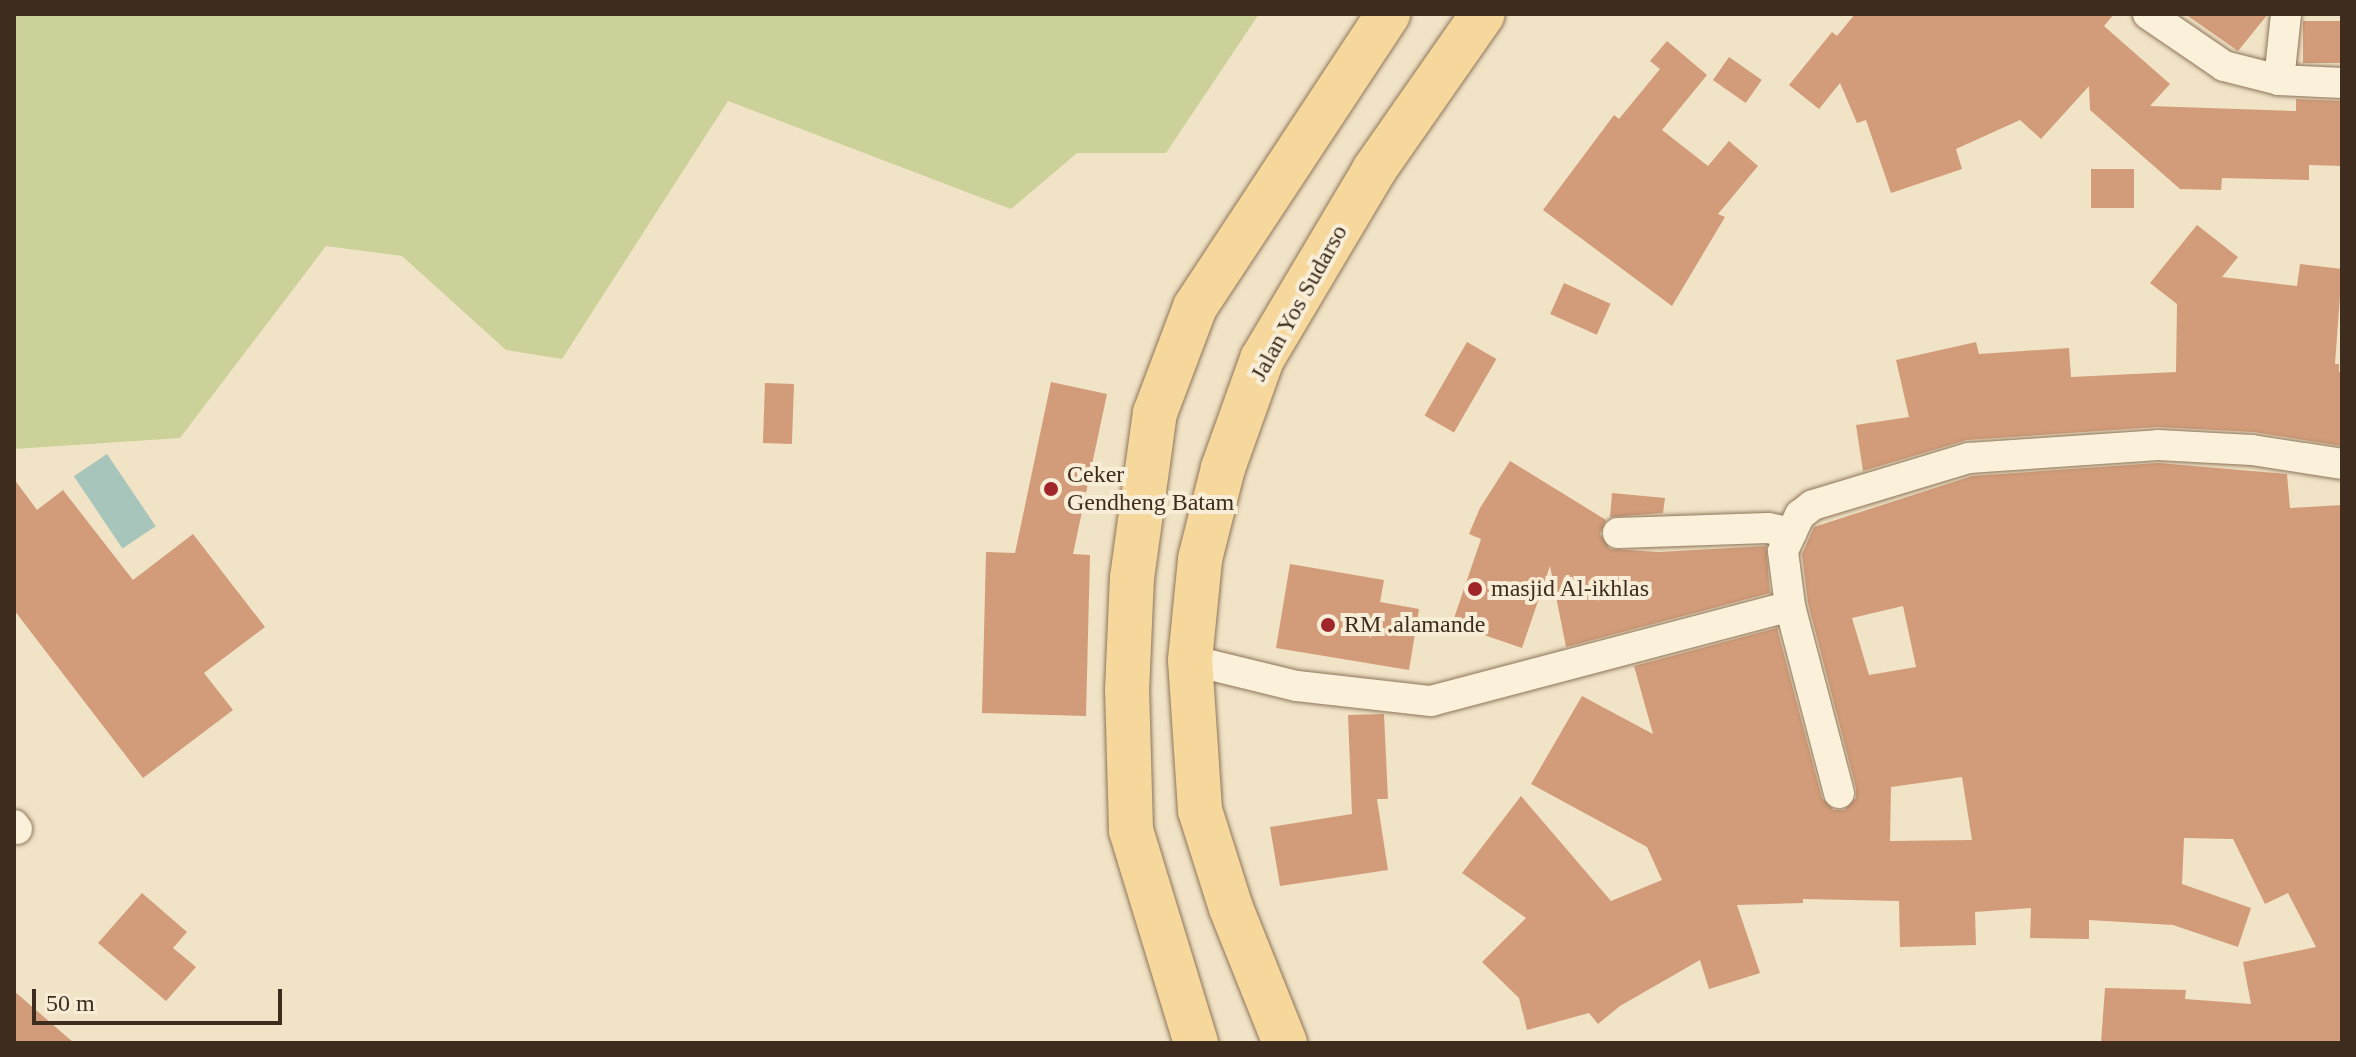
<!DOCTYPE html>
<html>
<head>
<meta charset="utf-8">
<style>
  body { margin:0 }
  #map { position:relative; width:2356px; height:1057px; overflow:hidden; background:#f1e3c6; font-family:"Times New Roman",serif }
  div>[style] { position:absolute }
  .green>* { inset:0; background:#cbd199 }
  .water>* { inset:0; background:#a8c5bc; transform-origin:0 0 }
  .building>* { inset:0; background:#d29c7a; transform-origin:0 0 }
  .roads { filter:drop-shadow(0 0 2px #8e755a) drop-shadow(0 0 2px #8e755a) }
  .minor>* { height:30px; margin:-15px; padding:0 15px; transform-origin:15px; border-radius:15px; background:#fbf1db }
  .primary>* { height:44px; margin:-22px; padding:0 22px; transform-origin:22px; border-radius:22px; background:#f6d89d }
  .dots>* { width:22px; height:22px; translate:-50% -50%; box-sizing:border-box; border:4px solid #f8eed7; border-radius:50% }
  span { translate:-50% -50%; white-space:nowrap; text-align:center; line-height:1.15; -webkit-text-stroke:8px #f8eed7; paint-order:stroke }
  .street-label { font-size:24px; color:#3e2d1f }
  .poi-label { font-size:24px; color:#3e2d1f }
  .left { translate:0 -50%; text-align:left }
  .frame { position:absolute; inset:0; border:16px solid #3e2d1f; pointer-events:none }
  .scale { position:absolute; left:32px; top:989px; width:250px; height:36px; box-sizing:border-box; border:4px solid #3e2d1f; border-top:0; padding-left:10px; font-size:24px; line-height:28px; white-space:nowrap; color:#3e2d1f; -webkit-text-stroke:6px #f8eed7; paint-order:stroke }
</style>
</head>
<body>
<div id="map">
  <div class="green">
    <i style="clip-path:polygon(14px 14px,1259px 14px,1166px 153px,1077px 153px,1011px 209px,728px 101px,562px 359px,506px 350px,402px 256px,326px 246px,180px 438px,14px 449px)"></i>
  </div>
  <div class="water">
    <i style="left:107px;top:454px;width:87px;height:40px;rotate:56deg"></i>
  </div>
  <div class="building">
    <i style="clip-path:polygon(1855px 14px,2114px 14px,2104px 26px,2170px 84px,2150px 106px,2296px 111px,2296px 99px,2342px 101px,2342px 166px,2309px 165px,2309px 180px,2222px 178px,2221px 190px,2180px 189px,2090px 110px,2089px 86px,2041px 139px,2020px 120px,1956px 149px,1962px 169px,1891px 193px,1866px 120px,1857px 123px,1840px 83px,1819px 109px,1789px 85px,1832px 32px,1837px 36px)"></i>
    <i style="clip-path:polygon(2185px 14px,2268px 14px,2238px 51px)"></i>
    <i style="left:2303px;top:21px;width:39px;height:42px"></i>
    <i style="clip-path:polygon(1667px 41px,1707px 75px,1662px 130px,1708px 166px,1729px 141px,1758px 166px,1718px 214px,1725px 217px,1672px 306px,1543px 210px,1614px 115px,1619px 119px,1660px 69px,1650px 61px)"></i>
    <i style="left:1729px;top:57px;width:40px;height:28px;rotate:35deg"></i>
    <i style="left:2134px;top:169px;width:39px;height:43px;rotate:90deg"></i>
    <i style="clip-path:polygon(2197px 225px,2238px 257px,2222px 277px,2297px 286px,2300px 264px,2342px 269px,2335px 364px,2339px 364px,2339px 372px,2342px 372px,2342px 446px,2253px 432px,2157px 427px,1967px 440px,1863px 471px,1856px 425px,1909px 417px,1896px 360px,1976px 342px,1979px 354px,2069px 348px,2071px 377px,2176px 372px,2177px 304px,2150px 283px)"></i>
    <i style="left:1564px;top:283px;width:51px;height:34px;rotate:24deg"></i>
    <i style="left:1467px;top:342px;width:34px;height:85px;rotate:30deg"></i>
    <i style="clip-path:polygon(1051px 382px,1107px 394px,1073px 554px,1090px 555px,1086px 716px,982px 713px,986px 552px,1015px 553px)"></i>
    <i style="left:765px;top:383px;width:29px;height:60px;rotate:2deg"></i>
    <i style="clip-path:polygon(1510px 461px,1606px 520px,1600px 534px,1610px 549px,1659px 552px,1766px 546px,1770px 593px,1566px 647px,1550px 566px,1522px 648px,1452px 624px,1481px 539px,1469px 534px,1480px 508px)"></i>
    <i style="clip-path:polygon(evenodd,2158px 463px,2287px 474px,2290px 508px,2342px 505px,2342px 1043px,2101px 1043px,2105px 988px,2186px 990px,2185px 999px,2251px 1004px,2243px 962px,2316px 947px,2288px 893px,2265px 904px,2233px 839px,2184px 838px,2182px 884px,2251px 908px,2238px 947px,2173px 925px,2089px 920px,2089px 939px,2030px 938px,2031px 908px,1975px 912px,1976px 945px,1900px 947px,1899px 901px,1803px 899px,1803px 903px,1737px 905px,1760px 973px,1709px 989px,1700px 960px,1620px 1006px,1598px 1024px,1589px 1013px,1527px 1030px,1519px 998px,1482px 962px,1526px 918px,1462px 873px,1521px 796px,1611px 901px,1662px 880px,1647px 847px,1531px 784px,1582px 696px,1653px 734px,1634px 666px,1777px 628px,1822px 798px,1834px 810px,1844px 810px,1856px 798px,1856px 788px,1808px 603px,1802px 554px,1814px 527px,1972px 476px,2158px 463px,1903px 606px,1916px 667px,1869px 675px,1852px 618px,1903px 606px,2158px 463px,1962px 777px,1972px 840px,1890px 841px,1891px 787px,1962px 777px)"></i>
    <i style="clip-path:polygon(14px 479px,37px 510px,63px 490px,133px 580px,193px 534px,265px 627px,204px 673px,233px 710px,143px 778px,14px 610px)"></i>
    <i style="clip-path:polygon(1612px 493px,1665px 498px,1663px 513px,1610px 517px)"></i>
    <i style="clip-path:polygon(1290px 564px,1384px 580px,1380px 602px,1419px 609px,1409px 670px,1276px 648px)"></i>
    <i style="clip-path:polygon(1384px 714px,1388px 799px,1377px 799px,1388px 870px,1280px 886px,1270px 827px,1352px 814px,1348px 715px)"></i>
    <i style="clip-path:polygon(142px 893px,187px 932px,173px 948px,196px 967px,166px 1001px,98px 943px)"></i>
    <i style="clip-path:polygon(14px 991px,74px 1043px,14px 1043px)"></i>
  </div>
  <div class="roads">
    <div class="minor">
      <i style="left:2148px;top:14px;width:92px;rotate:34.4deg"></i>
      <i style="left:2224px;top:66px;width:57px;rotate:14.3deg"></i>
      <i style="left:2279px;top:80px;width:63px;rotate:2.7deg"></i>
      <i style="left:2279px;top:80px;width:66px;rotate:-83.9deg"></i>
      <i style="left:1618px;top:533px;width:150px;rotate:-1.9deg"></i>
      <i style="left:1768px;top:528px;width:24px;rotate:12deg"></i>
      <i style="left:1190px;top:660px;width:110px;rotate:13.7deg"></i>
      <i style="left:1297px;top:686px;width:135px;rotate:6.4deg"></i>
      <i style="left:1431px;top:701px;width:371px;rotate:-14.8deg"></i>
      <i style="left:1839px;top:793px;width:193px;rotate:-104.7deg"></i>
      <i style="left:1790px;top:606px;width:55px;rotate:-97.3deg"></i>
      <i style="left:1783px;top:551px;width:40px;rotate:-65deg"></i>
      <i style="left:1800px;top:515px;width:16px;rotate:-38deg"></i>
      <i style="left:1813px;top:505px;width:163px;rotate:-16.8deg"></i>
      <i style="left:1969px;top:458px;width:189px;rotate:-3.9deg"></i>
      <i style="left:2158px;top:445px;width:94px;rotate:3deg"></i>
      <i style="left:2252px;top:450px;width:91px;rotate:8.8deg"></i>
      <i style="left:14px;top:825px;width:5px;rotate:53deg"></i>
    </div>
    <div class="primary">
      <i style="left:1196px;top:1043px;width:223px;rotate:-107deg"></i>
      <i style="left:1131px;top:830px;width:139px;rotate:-91.6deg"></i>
      <i style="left:1127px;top:691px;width:113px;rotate:-87.5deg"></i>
      <i style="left:1132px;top:578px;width:167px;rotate:-82.1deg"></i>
      <i style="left:1155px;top:413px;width:113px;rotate:-69.3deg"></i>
      <i style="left:1195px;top:307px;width:351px;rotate:-56.6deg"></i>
      <i style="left:1285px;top:1043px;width:145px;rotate:-111.8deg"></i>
      <i style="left:1231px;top:908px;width:103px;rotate:-107.6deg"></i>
      <i style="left:1200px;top:810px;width:150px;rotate:-93.8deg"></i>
      <i style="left:1190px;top:660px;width:101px;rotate:-84.3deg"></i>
      <i style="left:1200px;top:559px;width:94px;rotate:-75.8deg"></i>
      <i style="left:1223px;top:468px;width:116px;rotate:-70.3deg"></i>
      <i style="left:1262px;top:359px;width:220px;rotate:-59.3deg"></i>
      <i style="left:1374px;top:170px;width:190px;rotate:-55.1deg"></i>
    </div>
  </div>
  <div class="dots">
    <i style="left:1051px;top:489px;background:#a1262a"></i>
    <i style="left:1475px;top:589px;background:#a1262a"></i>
    <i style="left:1328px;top:625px;background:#a1262a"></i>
  </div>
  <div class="street-label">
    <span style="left:1299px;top:303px;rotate:-61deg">Jalan Yos Sudarso</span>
  </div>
  <div class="poi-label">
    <span class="left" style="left:1067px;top:489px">Ceker<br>Gendheng Batam</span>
    <span class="left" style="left:1491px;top:589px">masjid Al-ikhlas</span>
    <span class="left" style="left:1344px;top:625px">RM .alamande</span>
  </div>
  <div class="frame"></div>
  <div class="scale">50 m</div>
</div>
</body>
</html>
